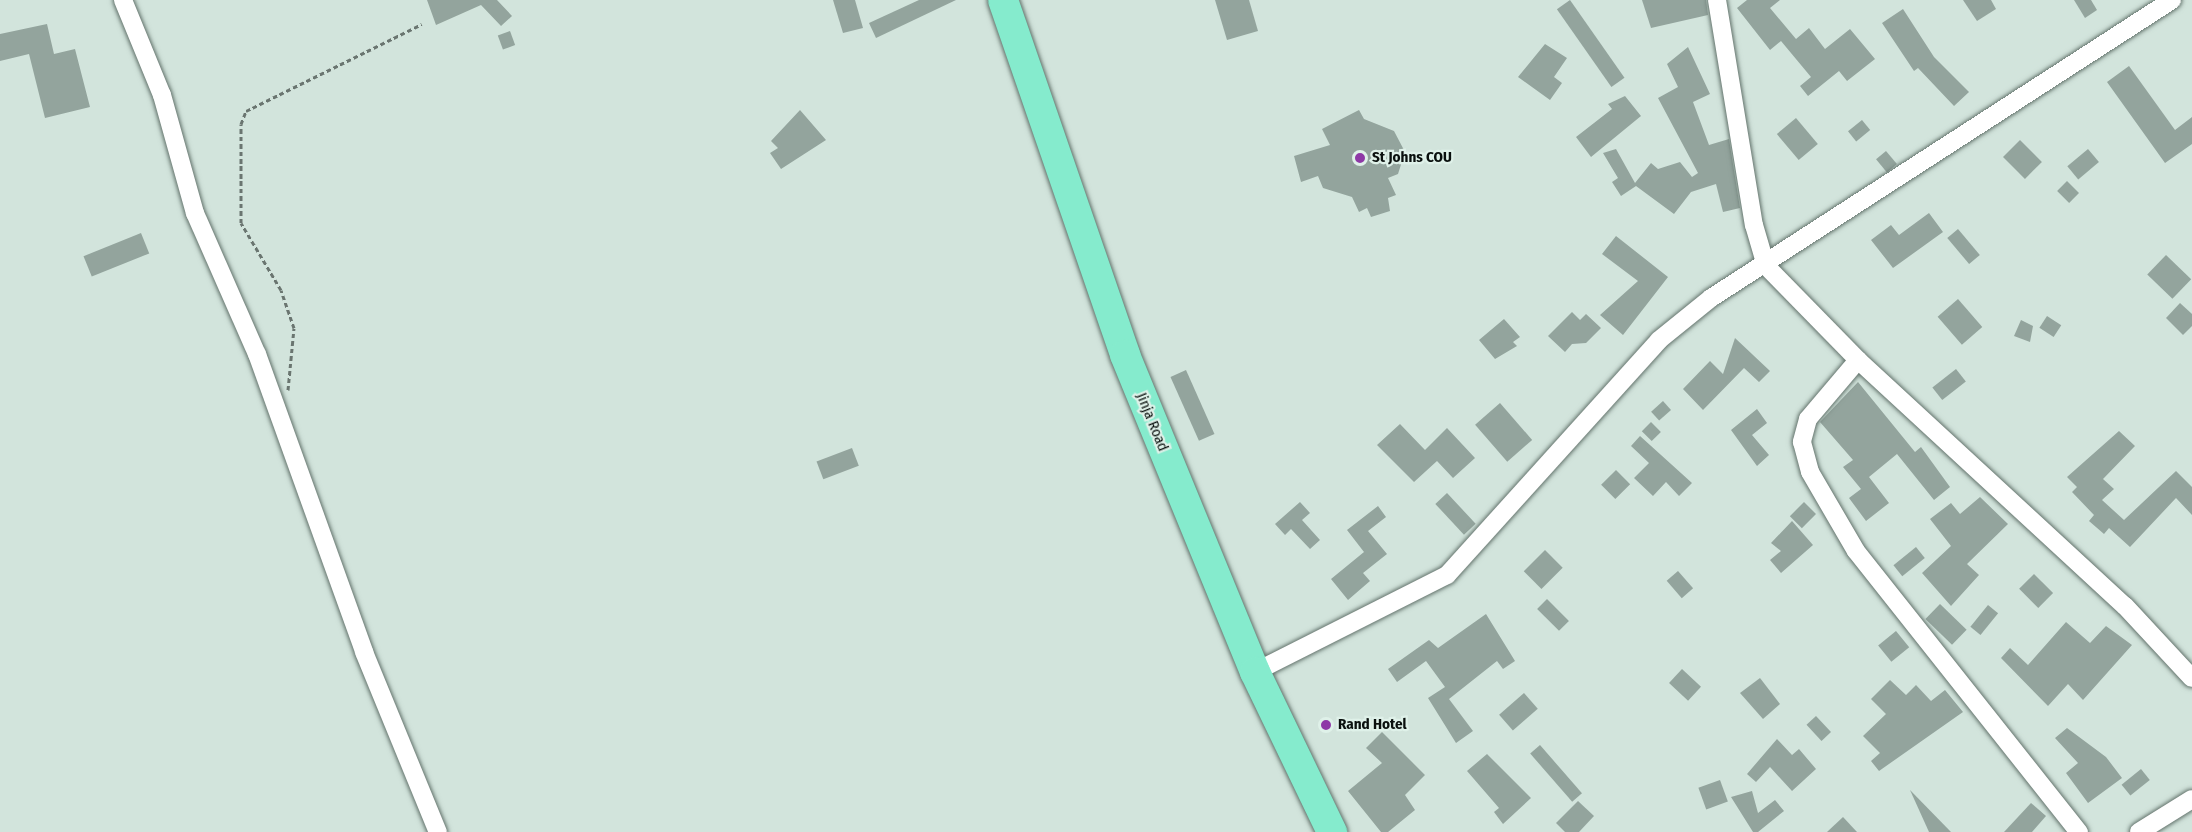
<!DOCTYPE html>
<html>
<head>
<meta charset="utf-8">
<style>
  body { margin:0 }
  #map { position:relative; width:2192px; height:832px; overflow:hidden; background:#d2e4dc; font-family:"Fira Sans Condensed",sans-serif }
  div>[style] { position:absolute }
  .building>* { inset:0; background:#93a49d; transform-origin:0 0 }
  .path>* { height:3px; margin-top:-1.5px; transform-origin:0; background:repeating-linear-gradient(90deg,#6a7570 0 4.5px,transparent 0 7.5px) }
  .roads { filter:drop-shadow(0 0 2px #63736c) drop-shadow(0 0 2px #63736c) }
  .street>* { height:18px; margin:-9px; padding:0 9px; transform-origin:9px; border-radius:9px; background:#fff }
  .primary>* { height:30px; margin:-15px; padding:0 15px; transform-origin:15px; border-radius:15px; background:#85ebcd }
  .dots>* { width:16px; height:16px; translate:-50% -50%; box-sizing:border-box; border:3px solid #dff1e9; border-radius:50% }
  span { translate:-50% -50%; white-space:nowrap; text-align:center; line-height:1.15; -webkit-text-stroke:4.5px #dff1e9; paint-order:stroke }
  .poi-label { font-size:15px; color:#0a100e; font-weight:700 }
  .left { translate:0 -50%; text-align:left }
  .street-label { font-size:15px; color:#0a100e }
</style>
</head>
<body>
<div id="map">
  <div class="building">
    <i style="clip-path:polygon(427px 0,497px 0,512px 16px,501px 26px,481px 5px,436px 25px)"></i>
    <i style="clip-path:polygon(833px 0,855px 0,863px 28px,843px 33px)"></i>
    <i style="clip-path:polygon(919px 0,956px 0,876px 38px,869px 23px)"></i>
    <i style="clip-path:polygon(1215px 0,1249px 0,1258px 31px,1227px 40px)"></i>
    <i style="left:1570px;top:0;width:95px;height:16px;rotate:55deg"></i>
    <i style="clip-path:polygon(1642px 0,1706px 0,1708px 15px,1651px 28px)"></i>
    <i style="clip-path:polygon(1747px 0,1780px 0,1770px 8px,1796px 39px,1809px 28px,1825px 49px,1850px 29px,1875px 59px,1847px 81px,1839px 71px,1808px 96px,1800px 86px,1811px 77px,1781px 41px,1770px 50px,1737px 8px)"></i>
    <i style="clip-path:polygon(1963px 0,1991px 0,1996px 9px,1977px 21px)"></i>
    <i style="clip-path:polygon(2074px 0,2091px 0,2097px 10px,2085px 18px)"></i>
    <i style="clip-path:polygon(1903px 9px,1934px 57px,1969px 92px,1954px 106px,1918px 68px,1914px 71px,1882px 23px)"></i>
    <i style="clip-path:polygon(47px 24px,54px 54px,75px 49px,90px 107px,45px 118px,29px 54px,0 61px,0 34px)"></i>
    <i style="left:510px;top:31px;width:15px;height:13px;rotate:70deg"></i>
    <i style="clip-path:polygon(1545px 44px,1567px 58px,1554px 77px,1562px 83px,1550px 100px,1518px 77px)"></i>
    <i style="clip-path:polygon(1688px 47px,1710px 94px,1693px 102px,1709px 145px,1729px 139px,1740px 208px,1723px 212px,1716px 184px,1691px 192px,1674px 214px,1636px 186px,1621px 196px,1612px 182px,1618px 178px,1603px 153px,1616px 149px,1635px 183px,1651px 163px,1658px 169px,1680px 162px,1692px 177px,1698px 173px,1658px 98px,1678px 87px,1667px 64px)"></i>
    <i style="clip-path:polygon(2129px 66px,2175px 130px,2192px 117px,2192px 144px,2165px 163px,2107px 82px)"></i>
    <i style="clip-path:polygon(1625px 96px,1641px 116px,1591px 157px,1576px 137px,1612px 109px,1608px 104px)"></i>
    <i style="clip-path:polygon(800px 110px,826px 140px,781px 169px,770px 153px,778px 148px,771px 141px)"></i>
    <i style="clip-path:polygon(1359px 110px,1364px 119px,1394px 131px,1405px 152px,1398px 174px,1388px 178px,1396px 195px,1388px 198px,1390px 211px,1371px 217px,1367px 208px,1359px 212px,1352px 197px,1323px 188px,1318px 176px,1301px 182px,1294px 156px,1330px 145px,1322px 129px)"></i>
    <i style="left:1796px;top:118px;width:34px;height:25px;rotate:50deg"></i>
    <i style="left:1862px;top:120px;width:13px;height:18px;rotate:51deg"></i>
    <i style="left:2020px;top:140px;width:31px;height:24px;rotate:45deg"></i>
    <i style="left:2088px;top:149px;width:17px;height:27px;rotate:50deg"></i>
    <i style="left:1886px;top:151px;width:17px;height:13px;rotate:50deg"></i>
    <i style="left:2067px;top:181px;width:17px;height:14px;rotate:45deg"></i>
    <i style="clip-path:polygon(1929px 213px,1943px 232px,1893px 268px,1871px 240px,1891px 225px,1899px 235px)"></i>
    <i style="left:1958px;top:229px;width:34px;height:14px;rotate:50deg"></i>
    <i style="left:141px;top:233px;width:22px;height:62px;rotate:68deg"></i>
    <i style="clip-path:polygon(1616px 236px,1668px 277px,1623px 335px,1600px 315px,1638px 281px,1602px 254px)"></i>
    <i style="left:2166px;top:255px;width:35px;height:27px;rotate:44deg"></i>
    <i style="left:1958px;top:299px;width:37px;height:27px;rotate:49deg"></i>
    <i style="clip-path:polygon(2180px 303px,2192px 314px,2192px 326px,2183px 335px,2166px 318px)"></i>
    <i style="clip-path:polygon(1572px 312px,1580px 320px,1586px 314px,1601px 328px,1586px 343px,1572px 344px,1565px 352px,1548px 336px)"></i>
    <i style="left:2047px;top:316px;width:17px;height:14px;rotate:33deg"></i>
    <i style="clip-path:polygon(1504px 319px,1520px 337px,1513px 342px,1517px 346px,1495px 359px,1479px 340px)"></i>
    <i style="clip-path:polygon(2021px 320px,2033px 326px,2030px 342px,2014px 336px)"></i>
    <i style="clip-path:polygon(1735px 338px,1770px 371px,1759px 382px,1744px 368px,1703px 410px,1683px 389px,1710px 361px,1723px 374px)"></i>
    <i style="left:1956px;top:369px;width:16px;height:30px;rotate:52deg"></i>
    <i style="left:1186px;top:370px;width:70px;height:17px;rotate:66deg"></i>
    <i style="clip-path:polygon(1858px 382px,1915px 452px,1921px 447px,1950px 487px,1934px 500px,1897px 454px,1869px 477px,1889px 503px,1866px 521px,1849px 498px,1861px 489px,1843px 467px,1853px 460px,1820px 422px)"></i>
    <i style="left:1663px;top:401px;width:12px;height:16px;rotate:48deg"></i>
    <i style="left:1500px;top:403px;width:49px;height:33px;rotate:49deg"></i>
    <i style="clip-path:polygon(1757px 409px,1767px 423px,1752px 435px,1769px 455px,1757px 466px,1731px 430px)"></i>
    <i style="left:1651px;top:422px;width:14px;height:13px;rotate:45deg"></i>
    <i style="clip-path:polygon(1400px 424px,1425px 450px,1447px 428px,1475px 458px,1453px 478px,1437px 461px,1414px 482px,1377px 445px)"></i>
    <i style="clip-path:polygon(2119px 431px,2135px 446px,2103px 479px,2114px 489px,2102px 500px,2124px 520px,2176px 471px,2192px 487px,2192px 515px,2176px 498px,2130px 547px,2109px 528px,2104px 534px,2089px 521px,2094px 515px,2072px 492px,2077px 487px,2067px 477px)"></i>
    <i style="clip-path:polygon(1640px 436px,1692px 483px,1679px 496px,1666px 482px,1653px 496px,1634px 478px,1649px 463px,1631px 446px)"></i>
    <i style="left:852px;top:448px;width:19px;height:38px;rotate:69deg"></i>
    <i style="left:1616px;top:470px;width:20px;height:21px;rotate:45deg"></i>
    <i style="left:1447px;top:493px;width:42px;height:16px;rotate:47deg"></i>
    <i style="clip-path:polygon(1980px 497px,2008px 524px,1967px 564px,1979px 575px,1951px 606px,1922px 573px,1951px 546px,1930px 519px,1951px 503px,1960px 514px)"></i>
    <i style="clip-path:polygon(1300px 502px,1310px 513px,1302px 520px,1320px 540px,1310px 549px,1291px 529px,1285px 535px,1275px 524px)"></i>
    <i style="left:1804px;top:502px;width:17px;height:20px;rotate:45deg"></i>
    <i style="clip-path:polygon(1378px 506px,1386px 517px,1368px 531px,1387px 554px,1363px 573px,1370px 581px,1348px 600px,1331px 579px,1364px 552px,1347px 530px)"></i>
    <i style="clip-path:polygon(1792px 521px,1813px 545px,1781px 573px,1770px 560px,1781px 551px,1771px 543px)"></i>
    <i style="left:1916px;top:547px;width:14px;height:29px;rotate:51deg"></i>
    <i style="left:1545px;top:550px;width:25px;height:30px;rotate:45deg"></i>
    <i style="left:1678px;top:571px;width:23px;height:15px;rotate:49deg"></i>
    <i style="left:2034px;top:574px;width:27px;height:21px;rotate:45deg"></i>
    <i style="left:1547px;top:599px;width:31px;height:14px;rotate:45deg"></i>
    <i style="left:1940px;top:604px;width:37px;height:21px;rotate:44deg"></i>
    <i style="left:1988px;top:605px;width:13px;height:28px;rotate:39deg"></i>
    <i style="clip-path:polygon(1486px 614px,1515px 661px,1503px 669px,1497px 661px,1449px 699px,1473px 731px,1456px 743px,1428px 698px,1445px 687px,1426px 661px,1397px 682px,1388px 669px,1429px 640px,1438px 648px)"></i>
    <i style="clip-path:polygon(2066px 622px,2090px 643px,2106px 626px,2132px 645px,2083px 700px,2068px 684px,2048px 706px,2001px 658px,2010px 648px,2028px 665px)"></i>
    <i style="left:1896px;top:631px;width:21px;height:23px;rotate:51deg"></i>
    <i style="left:1682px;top:669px;width:26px;height:19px;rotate:43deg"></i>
    <i style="clip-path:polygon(1760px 678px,1780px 704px,1763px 719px,1740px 693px)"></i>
    <i style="clip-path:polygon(1890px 680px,1906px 695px,1916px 685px,1931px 701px,1945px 690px,1963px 712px,1879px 771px,1871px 761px,1880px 753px,1863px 736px,1886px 714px,1871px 699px)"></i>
    <i style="left:1524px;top:693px;width:21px;height:33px;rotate:49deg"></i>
    <i style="left:1816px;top:716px;width:22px;height:13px;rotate:47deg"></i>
    <i style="clip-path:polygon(2067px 728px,2106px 757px,2122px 778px,2088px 803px,2066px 773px,2078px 763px,2055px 738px)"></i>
    <i style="clip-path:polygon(1382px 732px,1425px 775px,1405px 795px,1415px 810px,1388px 832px,1381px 832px,1348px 791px,1382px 763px,1366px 748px)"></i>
    <i style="clip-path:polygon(1777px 739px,1792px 755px,1799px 749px,1816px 769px,1792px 791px,1770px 767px,1756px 782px,1747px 774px)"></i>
    <i style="left:1540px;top:745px;width:64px;height:13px;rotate:49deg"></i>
    <i style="clip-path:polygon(1487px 754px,1531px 798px,1503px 824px,1494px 812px,1499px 808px,1467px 771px)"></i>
    <i style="left:2141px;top:769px;width:14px;height:25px;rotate:51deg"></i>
    <i style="left:1720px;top:780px;width:23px;height:23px;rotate:70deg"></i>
    <i style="clip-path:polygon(1910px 790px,1951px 832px,1929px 832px)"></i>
    <i style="clip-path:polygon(1752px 791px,1758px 813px,1775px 800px,1784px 811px,1758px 832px,1753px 832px,1731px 797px)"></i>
    <i style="clip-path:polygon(1578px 801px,1594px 816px,1579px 832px,1565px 832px,1556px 823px)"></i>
    <i style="clip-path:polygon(2031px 803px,2046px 816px,2032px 832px,2004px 832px)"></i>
    <i style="clip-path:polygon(1843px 817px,1857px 832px,1827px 832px)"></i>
  </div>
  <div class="path">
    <i style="left:288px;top:390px;width:62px;rotate:-84.5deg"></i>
    <i style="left:294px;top:328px;width:40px;rotate:-108.9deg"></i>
    <i style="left:281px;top:290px;width:78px;rotate:-120.8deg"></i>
    <i style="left:241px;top:223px;width:99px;rotate:-90deg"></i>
    <i style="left:241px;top:124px;width:14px;rotate:-69deg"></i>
    <i style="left:246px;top:111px;width:196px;rotate:-26.3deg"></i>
  </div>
  <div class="roads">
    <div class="street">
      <i style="left:123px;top:0;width:103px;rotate:67.7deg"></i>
      <i style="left:162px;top:95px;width:123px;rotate:74.4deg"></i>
      <i style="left:195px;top:213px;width:154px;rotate:66.3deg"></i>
      <i style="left:257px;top:354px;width:317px;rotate:70.2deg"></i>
      <i style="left:364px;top:652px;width:195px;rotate:67.7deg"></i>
      <i style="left:1717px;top:0;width:228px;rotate:80.7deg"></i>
      <i style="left:1754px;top:225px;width:43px;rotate:73.7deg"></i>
      <i style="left:1766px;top:266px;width:132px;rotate:45.6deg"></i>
      <i style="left:1858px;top:360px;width:363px;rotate:42.7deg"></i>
      <i style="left:2125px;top:606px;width:98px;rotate:47.1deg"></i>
      <i style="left:1858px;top:360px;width:77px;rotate:130.3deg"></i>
      <i style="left:1808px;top:419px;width:24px;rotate:105deg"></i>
      <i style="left:1802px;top:442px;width:31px;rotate:75deg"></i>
      <i style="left:1810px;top:472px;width:91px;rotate:59.8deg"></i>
      <i style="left:1856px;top:551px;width:359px;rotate:51.6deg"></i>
      <i style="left:1255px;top:672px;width:215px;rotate:-26.8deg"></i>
      <i style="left:1447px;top:575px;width:316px;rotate:-47.9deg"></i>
      <i style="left:1659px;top:340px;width:67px;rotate:-38.9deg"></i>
      <i style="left:1711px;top:298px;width:549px;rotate:-32.88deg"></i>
      <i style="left:2139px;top:832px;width:62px;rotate:-31.9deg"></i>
    </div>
    <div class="primary">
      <i style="left:1003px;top:0;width:375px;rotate:71deg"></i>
      <i style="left:1125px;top:355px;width:343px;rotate:67.7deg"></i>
      <i style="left:1255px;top:672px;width:178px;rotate:64.3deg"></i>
    </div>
  </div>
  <div class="dots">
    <i style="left:1360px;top:158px;background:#8e39a6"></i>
    <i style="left:1326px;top:725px;background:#8e39a6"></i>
  </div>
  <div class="poi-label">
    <span class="left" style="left:1372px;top:158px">St Johns COU</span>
    <span class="left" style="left:1338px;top:725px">Rand Hotel</span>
  </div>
  <div class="street-label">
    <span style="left:1152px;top:422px;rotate:68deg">Jinja Road</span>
  </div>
</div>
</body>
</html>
